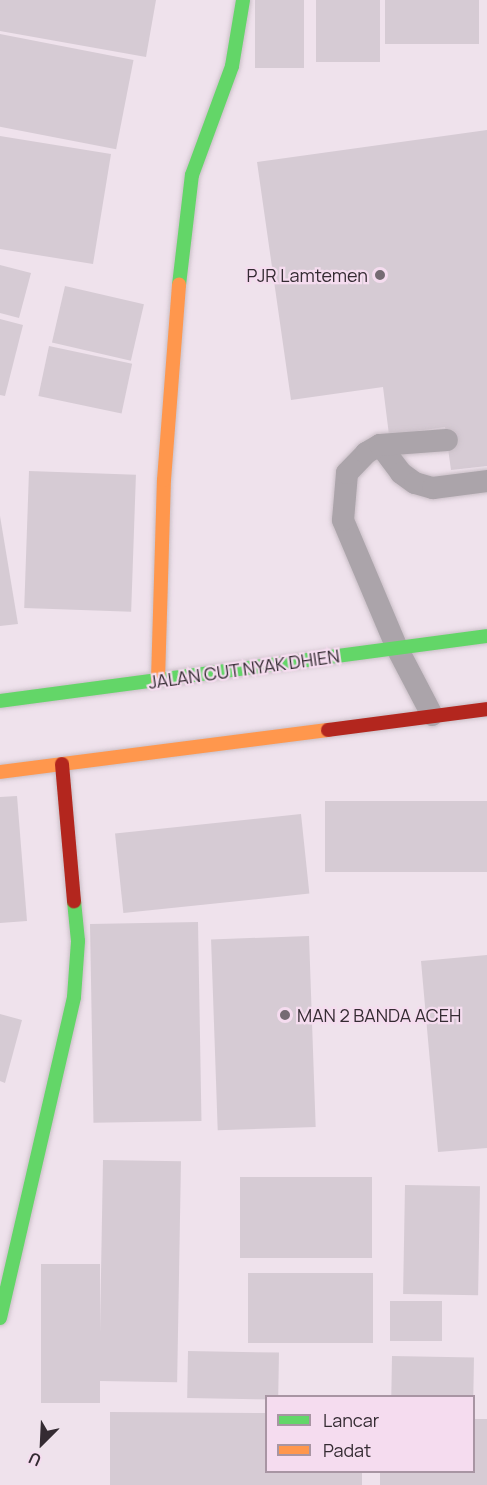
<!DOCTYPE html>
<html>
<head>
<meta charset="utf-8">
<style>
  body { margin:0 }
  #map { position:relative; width:487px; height:1485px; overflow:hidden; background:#efe2ec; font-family:Manrope,sans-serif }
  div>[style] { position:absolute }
  .building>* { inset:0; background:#d6cbd4; transform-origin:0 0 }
  .roads { filter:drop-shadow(0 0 2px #c9bec6) drop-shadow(0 0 2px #c9bec6) }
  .lane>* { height:22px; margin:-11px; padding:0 11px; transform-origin:11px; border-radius:11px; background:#aba4aa }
  .fast>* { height:14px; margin:-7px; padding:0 7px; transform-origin:7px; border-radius:7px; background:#63d668 }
  .slow>* { height:14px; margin:-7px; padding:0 7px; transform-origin:7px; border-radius:7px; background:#ff974d }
  .jam>* { height:14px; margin:-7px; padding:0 7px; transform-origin:7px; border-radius:7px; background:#b3261e }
  .dots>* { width:16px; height:16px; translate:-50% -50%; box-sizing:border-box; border:3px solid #f5dcef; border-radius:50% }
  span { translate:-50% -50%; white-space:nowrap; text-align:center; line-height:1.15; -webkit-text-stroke:4.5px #f5dcef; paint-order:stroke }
  .poi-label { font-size:18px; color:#342b32 }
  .right { translate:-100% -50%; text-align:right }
  .left { translate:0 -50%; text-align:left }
  .street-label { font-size:18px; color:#342b32 }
  .legend { position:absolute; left:265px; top:1395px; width:210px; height:78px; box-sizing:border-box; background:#f5dcef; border:2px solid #a895a3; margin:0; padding:8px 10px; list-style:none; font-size:18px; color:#342b32 }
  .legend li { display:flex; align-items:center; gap:12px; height:30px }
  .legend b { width:30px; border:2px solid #a895a3 }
  .north { position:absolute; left:12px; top:1413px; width:60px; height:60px; -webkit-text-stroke:4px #f5dcef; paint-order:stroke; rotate:204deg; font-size:16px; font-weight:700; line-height:24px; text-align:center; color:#342b32 }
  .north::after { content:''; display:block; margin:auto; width:21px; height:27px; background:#342b32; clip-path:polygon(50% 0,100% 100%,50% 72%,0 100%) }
</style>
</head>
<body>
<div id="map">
  <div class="building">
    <i style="clip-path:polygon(0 0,156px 0,146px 57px,0 31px)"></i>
    <i style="left:255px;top:0;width:49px;height:68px"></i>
    <i style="left:316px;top:0;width:64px;height:62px"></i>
    <i style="left:385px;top:0;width:94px;height:44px"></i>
    <i style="left:0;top:34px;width:136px;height:91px;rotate:11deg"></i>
    <i style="clip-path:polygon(487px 130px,487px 466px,451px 470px,445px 427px,389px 435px,383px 387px,291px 400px,257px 162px)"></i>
    <i style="clip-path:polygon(0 136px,111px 154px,93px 264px,0 249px)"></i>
    <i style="clip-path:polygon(0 265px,31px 273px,19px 318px,0 313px)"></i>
    <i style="left:65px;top:286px;width:81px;height:58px;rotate:13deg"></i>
    <i style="clip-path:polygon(0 319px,23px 325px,5px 396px,0 395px)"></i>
    <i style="left:49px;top:346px;width:85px;height:51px;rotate:12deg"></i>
    <i style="left:29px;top:471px;width:107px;height:137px;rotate:2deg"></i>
    <i style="clip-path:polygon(0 516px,18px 624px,0 626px)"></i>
    <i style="clip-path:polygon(17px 796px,27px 921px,0 923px,0 797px)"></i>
    <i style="left:487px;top:801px;width:71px;height:162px;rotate:90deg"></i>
    <i style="left:301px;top:814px;width:80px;height:187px;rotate:84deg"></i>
    <i style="left:198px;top:922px;width:199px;height:108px;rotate:89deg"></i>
    <i style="left:309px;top:936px;width:191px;height:98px;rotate:88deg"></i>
    <i style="clip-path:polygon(487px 955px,487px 1148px,438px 1152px,421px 961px)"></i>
    <i style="clip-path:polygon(0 1014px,22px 1020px,5px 1083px,0 1081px)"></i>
    <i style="left:103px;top:1160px;width:78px;height:221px;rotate:1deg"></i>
    <i style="left:240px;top:1177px;width:132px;height:81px"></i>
    <i style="left:405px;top:1185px;width:75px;height:109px;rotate:1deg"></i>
    <i style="left:41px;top:1264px;width:59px;height:139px"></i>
    <i style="left:248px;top:1273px;width:125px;height:70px"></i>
    <i style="left:390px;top:1301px;width:52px;height:40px"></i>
    <i style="left:188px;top:1351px;width:91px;height:47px;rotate:1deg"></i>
    <i style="left:392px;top:1356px;width:82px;height:40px;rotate:1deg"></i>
    <i style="clip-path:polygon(110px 1412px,266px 1413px,266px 1472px,362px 1472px,362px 1485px,110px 1485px)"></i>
    <i style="clip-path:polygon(474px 1419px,487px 1419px,487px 1485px,380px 1485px,380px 1472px,474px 1472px)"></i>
  </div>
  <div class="roads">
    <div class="lane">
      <i style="left:380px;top:445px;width:35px;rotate:53deg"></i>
      <i style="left:401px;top:473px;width:17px;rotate:36deg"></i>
      <i style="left:415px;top:483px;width:19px;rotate:16deg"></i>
      <i style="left:433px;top:488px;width:54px;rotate:-7.4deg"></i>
      <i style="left:432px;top:715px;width:76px;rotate:-117.6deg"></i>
      <i style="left:397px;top:648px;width:139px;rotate:-112.9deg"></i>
      <i style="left:343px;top:520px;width:47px;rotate:-85.1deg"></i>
      <i style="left:347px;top:473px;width:28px;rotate:-46deg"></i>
      <i style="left:366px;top:453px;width:16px;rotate:-30deg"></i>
      <i style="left:380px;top:445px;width:67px;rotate:-4.3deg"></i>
    </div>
    <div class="fast">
      <i style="left:179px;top:285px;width:111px;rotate:-83.3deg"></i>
      <i style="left:192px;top:175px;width:116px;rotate:-69.8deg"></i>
      <i style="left:232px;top:66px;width:67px;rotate:-80.5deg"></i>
      <i style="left:0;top:701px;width:491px;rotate:-7.6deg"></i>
      <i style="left:0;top:1318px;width:329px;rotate:-77deg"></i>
      <i style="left:74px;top:997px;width:56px;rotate:-85.9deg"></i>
      <i style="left:78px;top:941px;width:40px;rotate:-95.7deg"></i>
    </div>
    <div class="slow">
      <i style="left:158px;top:680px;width:200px;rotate:-88.3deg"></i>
      <i style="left:164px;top:480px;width:196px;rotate:-85.6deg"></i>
      <i style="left:0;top:772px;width:331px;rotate:-7.3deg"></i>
    </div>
    <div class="jam">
      <i style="left:328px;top:730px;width:160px;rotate:-7.5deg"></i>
      <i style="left:62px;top:764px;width:138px;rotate:85deg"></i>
    </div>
  </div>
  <div class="dots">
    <i style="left:380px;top:275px;background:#756b73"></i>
    <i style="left:285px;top:1015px;background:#756b73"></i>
  </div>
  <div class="poi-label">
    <span class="right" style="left:368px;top:275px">PJR Lamtemen</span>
    <span class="left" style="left:297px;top:1015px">MAN 2 BANDA ACEH</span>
  </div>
  <div class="street-label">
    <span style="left:244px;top:669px;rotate:-8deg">JALAN CUT NYAK DHIEN</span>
  </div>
  <ul class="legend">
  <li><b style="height:8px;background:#63d668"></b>Lancar</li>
  <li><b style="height:8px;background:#ff974d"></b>Padat</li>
  </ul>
  <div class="north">U</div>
</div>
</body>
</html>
